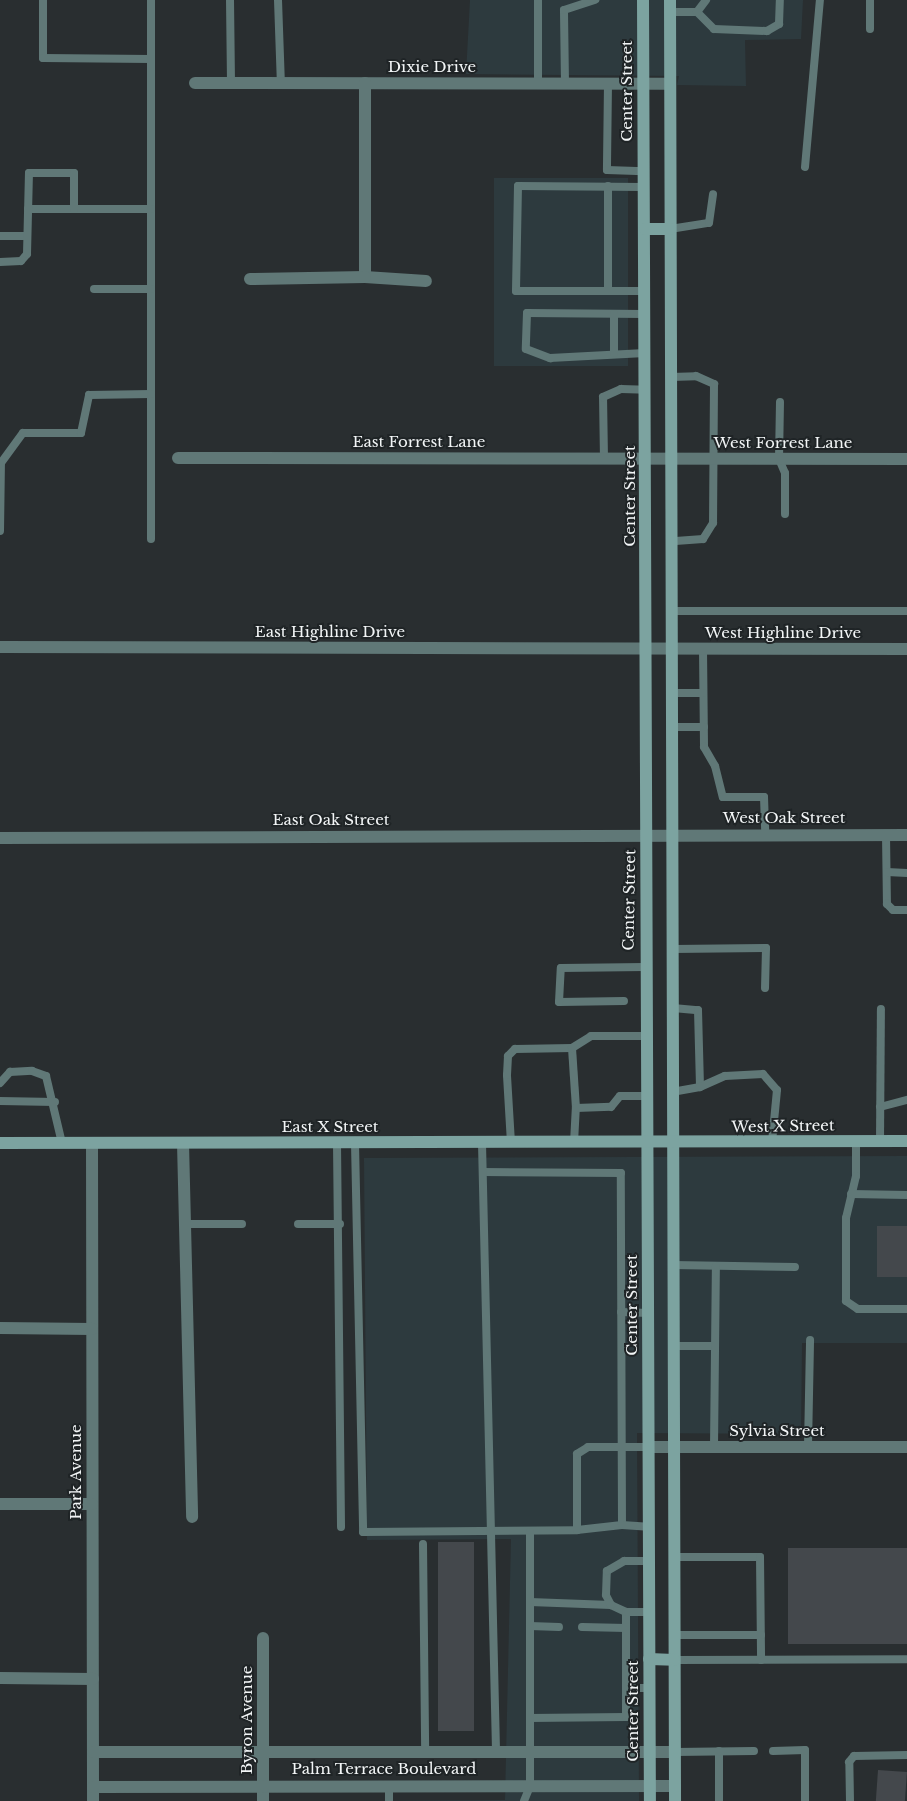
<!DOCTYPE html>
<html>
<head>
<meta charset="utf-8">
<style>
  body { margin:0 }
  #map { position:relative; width:907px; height:1801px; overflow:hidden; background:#292e30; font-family:"Libre Baskerville",serif }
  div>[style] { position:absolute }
  .built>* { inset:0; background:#2d3a3e; transform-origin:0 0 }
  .building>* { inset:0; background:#44484c; transform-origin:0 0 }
  .lane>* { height:8px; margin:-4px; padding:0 4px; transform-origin:4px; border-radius:4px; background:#607877 }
  .street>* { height:12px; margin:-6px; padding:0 6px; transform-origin:6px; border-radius:6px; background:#607877 }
  .secondary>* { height:12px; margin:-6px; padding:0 6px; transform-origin:6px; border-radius:6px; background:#7ca3a0 }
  span { translate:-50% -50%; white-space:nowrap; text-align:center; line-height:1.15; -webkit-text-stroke:4px #1f2426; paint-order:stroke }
  .street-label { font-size:15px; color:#f2f5f6 }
</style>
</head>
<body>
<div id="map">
  <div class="built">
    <i style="clip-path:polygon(470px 0,803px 0,801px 39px,745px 40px,746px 86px,677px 85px,679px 76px,466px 74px)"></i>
    <i style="left:494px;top:178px;width:134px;height:188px"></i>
    <i style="clip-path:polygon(907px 1156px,907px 1343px,802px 1343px,801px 1434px,637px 1433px,639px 1801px,362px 1801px,505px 1800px,511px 1539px,367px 1540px,364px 1158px)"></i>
  </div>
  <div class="building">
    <i style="left:877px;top:1226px;width:30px;height:51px"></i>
    <i style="left:438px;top:1542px;width:36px;height:189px"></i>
    <i style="left:788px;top:1548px;width:119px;height:96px"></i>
    <i style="left:878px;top:1770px;width:29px;height:31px;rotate:4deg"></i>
  </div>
  <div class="lane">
    <i style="left:43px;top:0;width:58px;rotate:90deg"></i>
    <i style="left:43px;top:58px;width:108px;rotate:0.5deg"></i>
    <i style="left:151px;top:0;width:539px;rotate:90deg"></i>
    <i style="left:230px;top:0;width:84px;rotate:89.3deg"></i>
    <i style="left:278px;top:0;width:84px;rotate:88deg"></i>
    <i style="left:538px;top:0;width:84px;rotate:90deg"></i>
    <i style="left:670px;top:12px;width:27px"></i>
    <i style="left:697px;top:12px;width:24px;rotate:45deg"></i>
    <i style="left:714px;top:29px;width:53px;rotate:2.2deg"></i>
    <i style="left:767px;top:31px;width:14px;rotate:-30deg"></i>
    <i style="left:779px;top:24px;width:24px;rotate:-88deg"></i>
    <i style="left:697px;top:12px;width:15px;rotate:-53deg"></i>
    <i style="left:870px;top:29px;width:29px;rotate:-90deg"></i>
    <i style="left:608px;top:83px;width:87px;rotate:90.7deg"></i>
    <i style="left:607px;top:170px;width:37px;rotate:2deg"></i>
    <i style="left:565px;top:84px;width:74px;rotate:-90.8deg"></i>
    <i style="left:564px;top:10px;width:33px;rotate:-18deg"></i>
    <i style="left:805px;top:167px;width:168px;rotate:-84.9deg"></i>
    <i style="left:608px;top:186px;width:105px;rotate:90deg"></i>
    <i style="left:644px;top:187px;width:126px;rotate:-179.5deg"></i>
    <i style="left:518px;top:186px;width:105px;rotate:91.1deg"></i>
    <i style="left:516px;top:291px;width:129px"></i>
    <i style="left:28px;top:209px;width:123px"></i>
    <i style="left:670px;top:229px;width:39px;rotate:-9deg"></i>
    <i style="left:709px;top:223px;width:29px;rotate:-82deg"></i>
    <i style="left:0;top:236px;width:27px"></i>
    <i style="left:0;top:262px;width:21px;rotate:-3deg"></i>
    <i style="left:21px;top:261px;width:9px;rotate:-49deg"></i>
    <i style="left:27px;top:254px;width:81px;rotate:-88.6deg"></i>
    <i style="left:29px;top:173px;width:45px"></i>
    <i style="left:74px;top:173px;width:36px;rotate:90deg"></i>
    <i style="left:94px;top:289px;width:57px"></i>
    <i style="left:645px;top:314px;width:118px;rotate:-179.5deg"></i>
    <i style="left:527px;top:313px;width:36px;rotate:92deg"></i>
    <i style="left:526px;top:349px;width:26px;rotate:21deg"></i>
    <i style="left:550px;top:358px;width:95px;rotate:-3deg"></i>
    <i style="left:614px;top:353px;width:39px;rotate:-90deg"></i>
    <i style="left:671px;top:377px;width:25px;rotate:-2deg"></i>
    <i style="left:696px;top:376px;width:20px;rotate:24deg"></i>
    <i style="left:714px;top:384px;width:139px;rotate:90.4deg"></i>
    <i style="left:713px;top:523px;width:19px;rotate:122deg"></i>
    <i style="left:703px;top:539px;width:31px;rotate:176deg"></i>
    <i style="left:780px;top:402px;width:57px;rotate:91deg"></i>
    <i style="left:779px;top:459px;width:15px;rotate:67deg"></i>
    <i style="left:785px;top:473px;width:41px;rotate:90deg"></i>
    <i style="left:604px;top:459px;width:62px;rotate:-90.9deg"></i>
    <i style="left:603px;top:397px;width:20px;rotate:-24deg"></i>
    <i style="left:621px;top:389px;width:25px;rotate:2deg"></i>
    <i style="left:0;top:531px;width:68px;rotate:-89.2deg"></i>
    <i style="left:1px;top:463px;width:37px;rotate:-54deg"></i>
    <i style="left:23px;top:433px;width:58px"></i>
    <i style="left:81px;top:433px;width:39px;rotate:-78deg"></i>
    <i style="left:89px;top:395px;width:62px;rotate:-0.9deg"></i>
    <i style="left:672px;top:611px;width:235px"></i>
    <i style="left:703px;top:649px;width:98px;rotate:89.4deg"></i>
    <i style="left:704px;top:747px;width:22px;rotate:60deg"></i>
    <i style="left:715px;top:766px;width:32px;rotate:76deg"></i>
    <i style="left:723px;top:797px;width:41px"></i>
    <i style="left:764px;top:797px;width:38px;rotate:88deg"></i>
    <i style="left:672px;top:693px;width:31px"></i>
    <i style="left:672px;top:727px;width:32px"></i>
    <i style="left:886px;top:835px;width:69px;rotate:89.2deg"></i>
    <i style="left:887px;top:904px;width:8px;rotate:45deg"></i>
    <i style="left:893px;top:910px;width:14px"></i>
    <i style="left:887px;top:872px;width:20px;rotate:3deg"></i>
    <i style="left:673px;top:949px;width:93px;rotate:-0.6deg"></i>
    <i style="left:766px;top:948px;width:40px;rotate:91.4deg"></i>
    <i style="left:624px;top:1001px;width:65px;rotate:179.1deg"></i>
    <i style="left:559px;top:1002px;width:34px;rotate:-87deg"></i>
    <i style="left:561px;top:968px;width:84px;rotate:-0.7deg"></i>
    <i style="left:673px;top:1008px;width:25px;rotate:5deg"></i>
    <i style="left:698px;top:1010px;width:77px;rotate:88.5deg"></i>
    <i style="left:700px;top:1087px;width:27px;rotate:170deg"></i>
    <i style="left:572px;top:1048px;width:60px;rotate:86.2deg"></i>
    <i style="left:0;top:1083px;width:15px;rotate:-48deg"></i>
    <i style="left:10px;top:1072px;width:22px;rotate:-3deg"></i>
    <i style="left:32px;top:1071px;width:15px;rotate:20deg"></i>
    <i style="left:46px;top:1076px;width:69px;rotate:76.6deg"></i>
    <i style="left:700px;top:1087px;width:27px;rotate:-24deg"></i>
    <i style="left:725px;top:1076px;width:38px;rotate:-3deg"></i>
    <i style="left:763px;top:1074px;width:21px;rotate:49deg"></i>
    <i style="left:777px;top:1090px;width:52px;rotate:95.5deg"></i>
    <i style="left:0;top:1101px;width:55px;rotate:1deg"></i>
    <i style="left:880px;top:1107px;width:28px;rotate:-15deg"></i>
    <i style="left:856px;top:1141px;width:35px;rotate:90deg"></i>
    <i style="left:856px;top:1176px;width:43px;rotate:103.4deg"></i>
    <i style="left:846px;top:1218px;width:83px;rotate:90deg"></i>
    <i style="left:846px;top:1301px;width:14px;rotate:34deg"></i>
    <i style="left:858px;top:1309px;width:49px"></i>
    <i style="left:880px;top:1141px;width:132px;rotate:-89.6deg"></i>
    <i style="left:337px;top:1143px;width:384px;rotate:89.4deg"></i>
    <i style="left:355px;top:1143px;width:389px;rotate:88.8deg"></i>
    <i style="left:363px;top:1532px;width:214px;rotate:-0.5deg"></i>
    <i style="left:577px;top:1530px;width:45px;rotate:-6.3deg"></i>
    <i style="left:622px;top:1525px;width:352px;rotate:-90.2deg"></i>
    <i style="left:621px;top:1173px;width:138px;rotate:-179.6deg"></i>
    <i style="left:482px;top:1143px;width:609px;rotate:88.68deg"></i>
    <i style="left:511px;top:1143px;width:68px;rotate:-93.4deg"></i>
    <i style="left:507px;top:1075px;width:19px;rotate:-87deg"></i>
    <i style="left:508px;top:1056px;width:10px;rotate:-45deg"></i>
    <i style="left:515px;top:1049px;width:57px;rotate:-1deg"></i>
    <i style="left:572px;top:1048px;width:22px;rotate:-32deg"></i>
    <i style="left:591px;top:1036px;width:55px"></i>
    <i style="left:574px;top:1143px;width:35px;rotate:-87deg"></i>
    <i style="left:576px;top:1108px;width:35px;rotate:-2deg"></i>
    <i style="left:611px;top:1107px;width:14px;rotate:-51deg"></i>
    <i style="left:620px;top:1096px;width:27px"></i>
    <i style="left:851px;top:1194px;width:56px;rotate:1deg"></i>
    <i style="left:184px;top:1224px;width:58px"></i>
    <i style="left:298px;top:1224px;width:42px"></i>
    <i style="left:673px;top:1265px;width:122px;rotate:0.9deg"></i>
    <i style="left:621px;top:1312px;width:27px;rotate:2deg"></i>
    <i style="left:673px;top:1346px;width:42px"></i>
    <i style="left:714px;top:1447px;width:181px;rotate:-89.4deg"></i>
    <i style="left:808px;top:1447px;width:107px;rotate:-88.9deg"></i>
    <i style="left:622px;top:1525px;width:26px;rotate:4deg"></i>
    <i style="left:577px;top:1530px;width:76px;rotate:-90deg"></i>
    <i style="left:577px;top:1454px;width:13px;rotate:-32deg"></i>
    <i style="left:588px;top:1447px;width:60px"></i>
    <i style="left:423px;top:1544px;width:208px;rotate:89.4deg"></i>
    <i style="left:674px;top:1557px;width:86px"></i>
    <i style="left:760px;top:1557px;width:103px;rotate:89.4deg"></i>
    <i style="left:530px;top:1602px;width:81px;rotate:2.1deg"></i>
    <i style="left:626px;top:1612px;width:17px;rotate:-155deg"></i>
    <i style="left:611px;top:1605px;width:11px;rotate:-117deg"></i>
    <i style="left:606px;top:1595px;width:24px;rotate:-88deg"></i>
    <i style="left:607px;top:1571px;width:20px;rotate:-30deg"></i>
    <i style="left:624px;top:1561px;width:24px"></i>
    <i style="left:530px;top:1626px;width:29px;rotate:2deg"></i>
    <i style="left:582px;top:1627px;width:44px;rotate:1.3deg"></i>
    <i style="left:674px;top:1635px;width:87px"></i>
    <i style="left:674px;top:1660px;width:233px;rotate:-0.2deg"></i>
    <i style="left:626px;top:1688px;width:23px"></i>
    <i style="left:530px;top:1718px;width:96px;rotate:-0.6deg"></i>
    <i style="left:626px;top:1717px;width:105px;rotate:-90deg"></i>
    <i style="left:626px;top:1612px;width:23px"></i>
    <i style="left:719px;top:1751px;width:50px;rotate:90deg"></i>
    <i style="left:773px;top:1751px;width:32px;rotate:-2deg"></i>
    <i style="left:805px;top:1750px;width:51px;rotate:90deg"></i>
    <i style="left:675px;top:1752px;width:79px;rotate:-0.7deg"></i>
    <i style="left:389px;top:1785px;width:16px;rotate:90deg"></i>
    <i style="left:524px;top:1801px;width:16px;rotate:-68deg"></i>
    <i style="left:530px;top:1786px;width:254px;rotate:-90deg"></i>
    <i style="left:850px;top:1801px;width:39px;rotate:-91deg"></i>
    <i style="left:849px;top:1762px;width:8px;rotate:-50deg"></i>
    <i style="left:854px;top:1756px;width:53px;rotate:-1.1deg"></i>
  </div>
  <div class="street">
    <i style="left:195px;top:83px;width:474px;rotate:0.1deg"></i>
    <i style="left:365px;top:83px;width:194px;rotate:90deg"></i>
    <i style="left:365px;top:277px;width:61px;rotate:3.8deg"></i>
    <i style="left:250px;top:279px;width:115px;rotate:-1deg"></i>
    <i style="left:178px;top:458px;width:729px;rotate:0.08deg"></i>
    <i style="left:0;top:647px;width:907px;rotate:0.13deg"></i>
    <i style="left:0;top:838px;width:907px;rotate:-0.19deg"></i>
    <i style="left:92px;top:1143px;width:658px;rotate:89.91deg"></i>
    <i style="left:183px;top:1143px;width:374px;rotate:88.6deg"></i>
    <i style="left:0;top:1328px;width:92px;rotate:0.6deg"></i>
    <i style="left:648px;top:1447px;width:259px"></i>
    <i style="left:0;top:1504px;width:92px"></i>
    <i style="left:263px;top:1638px;width:163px;rotate:90deg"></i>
    <i style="left:0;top:1678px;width:93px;rotate:0.6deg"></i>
    <i style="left:93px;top:1752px;width:582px"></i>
    <i style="left:93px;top:1787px;width:582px;rotate:-0.1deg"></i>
  </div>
  <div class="secondary">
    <i style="left:643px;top:0;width:1801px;rotate:89.78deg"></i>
    <i style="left:670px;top:0;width:1801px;rotate:89.84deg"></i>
    <i style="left:645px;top:229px;width:25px"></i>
    <i style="left:0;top:1143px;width:907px;rotate:-0.13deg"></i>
    <i style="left:649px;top:1659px;width:25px;rotate:2deg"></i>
  </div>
  <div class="street-label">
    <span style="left:432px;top:67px">Dixie Drive</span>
    <span style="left:627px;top:91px;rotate:-90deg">Center Street</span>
    <span style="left:419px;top:442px">East Forrest Lane</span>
    <span style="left:783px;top:443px">West Forrest Lane</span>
    <span style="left:630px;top:496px;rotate:-90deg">Center Street</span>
    <span style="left:330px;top:632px">East Highline Drive</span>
    <span style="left:783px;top:633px">West Highline Drive</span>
    <span style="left:784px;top:818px">West Oak Street</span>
    <span style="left:331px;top:820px">East Oak Street</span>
    <span style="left:629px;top:900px;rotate:-89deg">Center Street</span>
    <span style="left:783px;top:1126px;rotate:-1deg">West X Street</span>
    <span style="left:330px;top:1127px">East X Street</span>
    <span style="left:632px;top:1305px;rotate:-90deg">Center Street</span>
    <span style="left:777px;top:1431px">Sylvia Street</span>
    <span style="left:76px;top:1472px;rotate:-90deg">Park Avenue</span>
    <span style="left:633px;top:1711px;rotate:-90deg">Center Street</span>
    <span style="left:247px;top:1720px;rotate:-90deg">Byron Avenue</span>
    <span style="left:384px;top:1769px">Palm Terrace Boulevard</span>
  </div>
</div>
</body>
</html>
